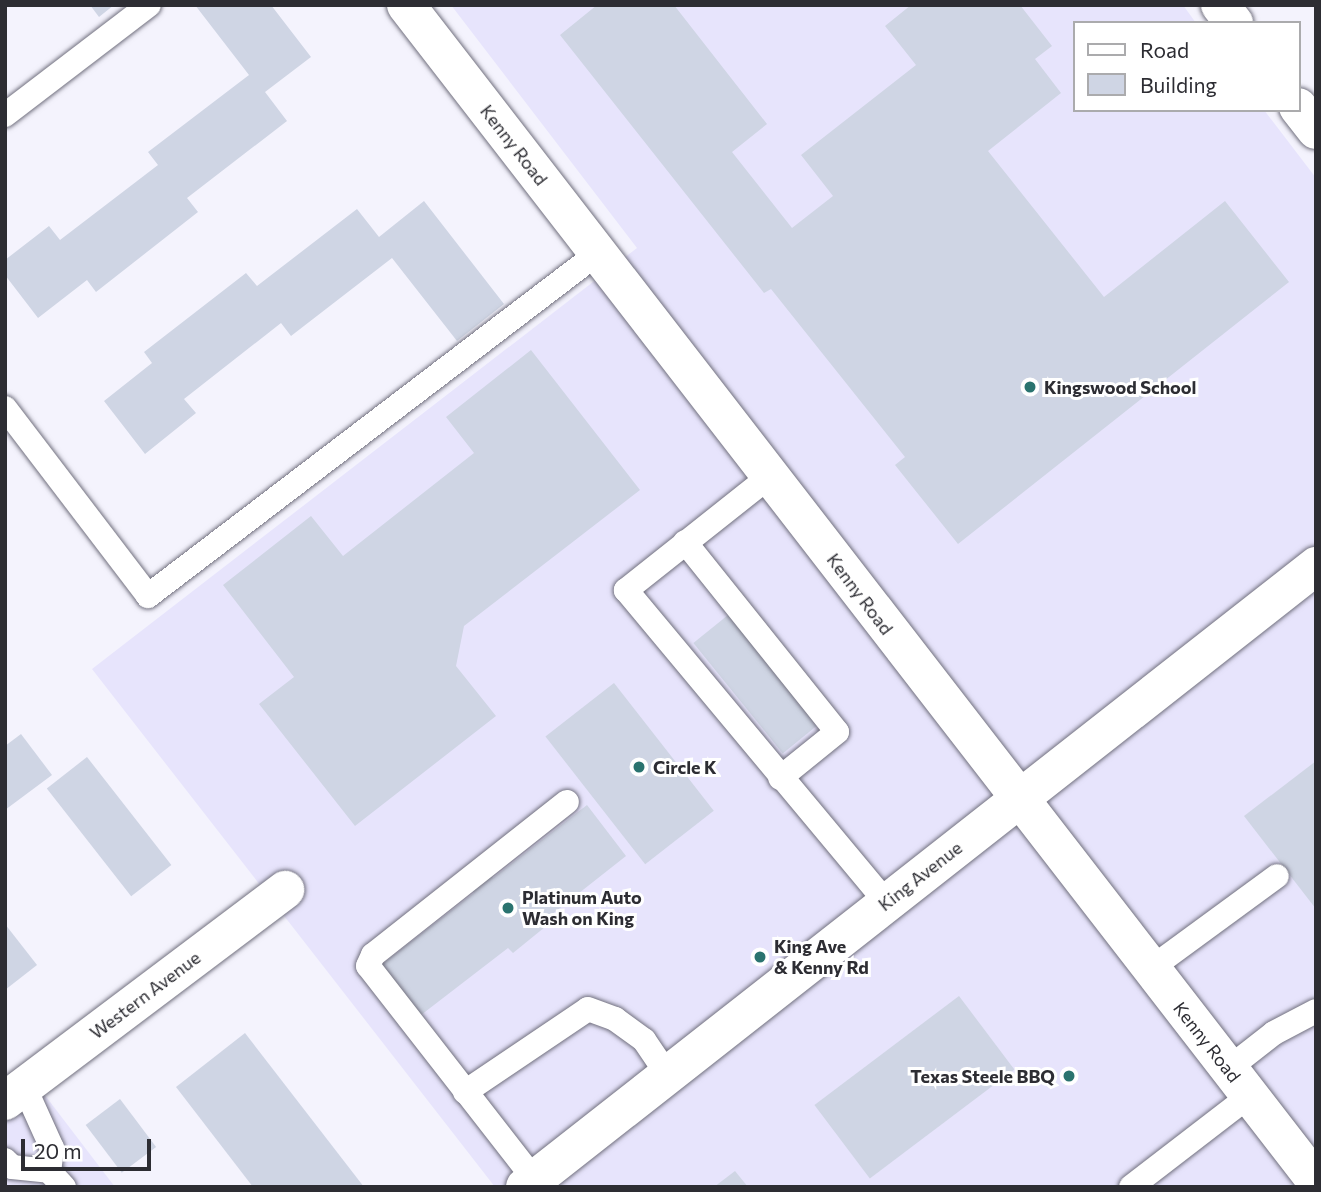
<!DOCTYPE html>
<html>
<head>
<meta charset="utf-8">
<style>
  body { margin:0 }
  #map { position:relative; width:1321px; height:1192px; overflow:hidden; background:#f4f3fd; font-family:Commissioner,sans-serif }
  div>[style] { position:absolute }
  .built>* { inset:0; background:#e7e4fc }
  .building>* { inset:0; background:#cfd5e4; transform-origin:0 0 }
  .roads { filter:drop-shadow(0 0 2px #71707e) drop-shadow(0 0 2px #71707e) }
  .lane>* { height:24px; margin:-12px; padding:0 12px; transform-origin:12px; border-radius:12px; background:#fff }
  .street>* { height:38px; margin:-19px; padding:0 19px; transform-origin:19px; border-radius:19px; background:#fff }
  .secondary>* { height:38px; margin:-19px; padding:0 19px; transform-origin:19px; border-radius:19px; background:#fff }
  .dots>* { width:19px; height:19px; translate:-50% -50%; box-sizing:border-box; border:4px solid #fff; border-radius:50% }
  span { translate:-50% -50%; white-space:nowrap; text-align:center; line-height:1.15; -webkit-text-stroke:6px #fff; paint-order:stroke }
  .street-label { font-size:18px; color:#2d2d33 }
  .poi-label { font-size:18px; color:#2d2d33; font-weight:700 }
  .left { translate:0 -50%; text-align:left }
  .right { translate:-100% -50%; text-align:right }
  .frame { position:absolute; inset:0; border:7px solid #2d2d33; pointer-events:none }
  .legend { position:absolute; left:1073px; top:21px; width:228px; height:91px; box-sizing:border-box; background:#fff; border:2px solid #ababad; margin:0; padding:9px 12px; list-style:none; font-size:21px; color:#2d2d33 }
  .legend li { display:flex; align-items:center; gap:14px; height:35px }
  .legend b { width:35px; border:2px solid #ababad }
  .scale { position:absolute; left:21px; top:1139px; width:130px; height:32px; box-sizing:border-box; border:4px solid #2d2d33; border-top:0; padding-left:9px; font-size:21px; line-height:24px; white-space:nowrap; color:#2d2d33; -webkit-text-stroke:5px #fff; paint-order:stroke }
</style>
</head>
<body>
<div id="map">
  <div class="built">
    <i style="clip-path:polygon(451px 5px,1183px 5px,1196px 23px,1074px 23px,1074px 110px,1264px 110px,1316px 178px,1316px 1187px,495px 1187px,92px 669px,637px 248px)"></i>
    <i style="clip-path:polygon(31px 1077px,115px 1187px,5px 1187px,5px 1098px)"></i>
  </div>
  <div class="building">
    <i style="clip-path:polygon(90px 5px,114px 5px,99px 17px)"></i>
    <i style="clip-path:polygon(195px 5px,271px 5px,311px 57px,265px 92px,287px 121px,187px 198px,198px 212px,96px 292px,87px 280px,38px 318px,5px 275px,5px 260px,49px 226px,60px 240px,158px 165px,148px 152px,249px 75px)"></i>
    <i style="clip-path:polygon(597px 5px,674px 5px,767px 124px,732px 152px,792px 228px,833px 196px,801px 155px,916px 65px,885px 26px,911px 5px,1020px 5px,1052px 46px,1035px 59px,1061px 93px,988px 151px,1104px 297px,1225px 201px,1289px 282px,958px 544px,895px 465px,905px 457px,771px 289px,764px 293px,560px 35px)"></i>
    <i style="clip-path:polygon(424px 201px,504px 304px,457px 341px,392px 258px,291px 336px,281px 323px,184px 399px,196px 413px,145px 454px,104px 401px,152px 363px,144px 352px,246px 273px,257px 286px,357px 209px,379px 237px)"></i>
    <i style="clip-path:polygon(531px 350px,640px 490px,464px 626px,456px 666px,496px 716px,355px 826px,259px 704px,294px 677px,223px 585px,311px 516px,343px 556px,474px 453px,446px 417px)"></i>
    <i style="left:733px;top:611px;width:142px;height:51px;rotate:51deg"></i>
    <i style="left:614px;top:683px;width:162px;height:87px;rotate:52deg"></i>
    <i style="clip-path:polygon(21px 734px,52px 775px,5px 810px,5px 746px)"></i>
    <i style="left:87px;top:757px;width:137px;height:51px;rotate:52deg"></i>
    <i style="clip-path:polygon(1316px 761px,1316px 909px,1244px 816px)"></i>
    <i style="clip-path:polygon(587px 805px,626px 856px,541px 923px,545px 927px,513px 953px,508px 948px,421px 1015px,381px 965px,474px 893px,469px 887px,488px 872px,493px 878px)"></i>
    <i style="clip-path:polygon(5px 924px,37px 965px,5px 990px)"></i>
    <i style="left:959px;top:996px;width:92px;height:181px;rotate:53deg"></i>
    <i style="clip-path:polygon(245px 1033px,364px 1187px,253px 1187px,176px 1087px)"></i>
    <i style="left:120px;top:1099px;width:60px;height:43px;rotate:53deg"></i>
    <i style="clip-path:polygon(735px 1171px,748px 1187px,714px 1187px)"></i>
  </div>
  <div class="roads">
    <div class="lane">
      <i style="left:5px;top:115px;width:181px;rotate:-37.4deg"></i>
      <i style="left:5px;top:408px;width:236px;rotate:52.7deg"></i>
      <i style="left:148px;top:596px;width:566px;rotate:-37.32deg"></i>
      <i style="left:770px;top:476px;width:184px;rotate:141.6deg"></i>
      <i style="left:626px;top:590px;width:406px;rotate:50.2deg"></i>
      <i style="left:685px;top:542px;width:243px;rotate:51.3deg"></i>
      <i style="left:837px;top:732px;width:73px;rotate:141.1deg"></i>
      <i style="left:1150px;top:969px;width:157px;rotate:-36.2deg"></i>
      <i style="left:1228px;top:1069px;width:58px;rotate:-38deg"></i>
      <i style="left:1274px;top:1033px;width:47px;rotate:-27.6deg"></i>
      <i style="left:24px;top:1086px;width:68px;rotate:65.7deg"></i>
      <i style="left:52px;top:1148px;width:23px;rotate:97deg"></i>
      <i style="left:465px;top:1092px;width:148px;rotate:-34deg"></i>
      <i style="left:588px;top:1009px;width:29px;rotate:20deg"></i>
      <i style="left:615px;top:1019px;width:36px;rotate:36deg"></i>
      <i style="left:644px;top:1040px;width:41px;rotate:55.9deg"></i>
      <i style="left:5px;top:1160px;width:10px;rotate:45deg"></i>
      <i style="left:12px;top:1167px;width:37px;rotate:6deg"></i>
      <i style="left:49px;top:1171px;width:22px;rotate:47deg"></i>
      <i style="left:534px;top:1179px;width:270px;rotate:-127.9deg"></i>
      <i style="left:368px;top:966px;width:12px;rotate:-66deg"></i>
      <i style="left:373px;top:955px;width:247px;rotate:-38.3deg"></i>
      <i style="left:1131px;top:1187px;width:149px;rotate:-37.6deg"></i>
    </div>
    <div class="street">
      <i style="left:1220px;top:5px;width:23px;rotate:52deg"></i>
      <i style="left:1298px;top:107px;width:29px;rotate:52deg"></i>
      <i style="left:5px;top:1101px;width:351px;rotate:-37deg"></i>
    </div>
    <div class="secondary">
      <i style="left:406px;top:5px;width:1487px;rotate:52.27deg"></i>
      <i style="left:525px;top:1187px;width:1006px;rotate:-38.13deg"></i>
    </div>
  </div>
  <div class="dots">
    <i style="left:1030px;top:387px;background:#2a736f"></i>
    <i style="left:639px;top:767px;background:#2a736f"></i>
    <i style="left:508px;top:908px;background:#2a736f"></i>
    <i style="left:760px;top:957px;background:#2a736f"></i>
    <i style="left:1069px;top:1076px;background:#2a736f"></i>
  </div>
  <div class="street-label">
    <span style="left:514px;top:145px;rotate:52deg">Kenny Road</span>
    <span style="left:860px;top:594px;rotate:53deg">Kenny Road</span>
    <span style="left:920px;top:876px;rotate:-38deg">King Avenue</span>
    <span style="left:145px;top:995px;rotate:-37deg">Western Avenue</span>
    <span style="left:1207px;top:1042px;rotate:52deg">Kenny Road</span>
  </div>
  <div class="poi-label">
    <span class="left" style="left:1044px;top:387px">Kingswood School</span>
    <span class="left" style="left:653px;top:767px">Circle K</span>
    <span class="left" style="left:522px;top:908px">Platinum Auto<br>Wash on King</span>
    <span class="left" style="left:774px;top:957px">King Ave<br>&amp; Kenny Rd</span>
    <span class="right" style="left:1055px;top:1076px">Texas Steele BBQ</span>
  </div>
  <div class="frame"></div>
  <ul class="legend">
  <li><b style="height:9px;background:#fff"></b>Road</li>
  <li><b style="height:19px;background:#cfd5e4"></b>Building</li>
  </ul>
  <div class="scale">20 m</div>
</div>
</body>
</html>
